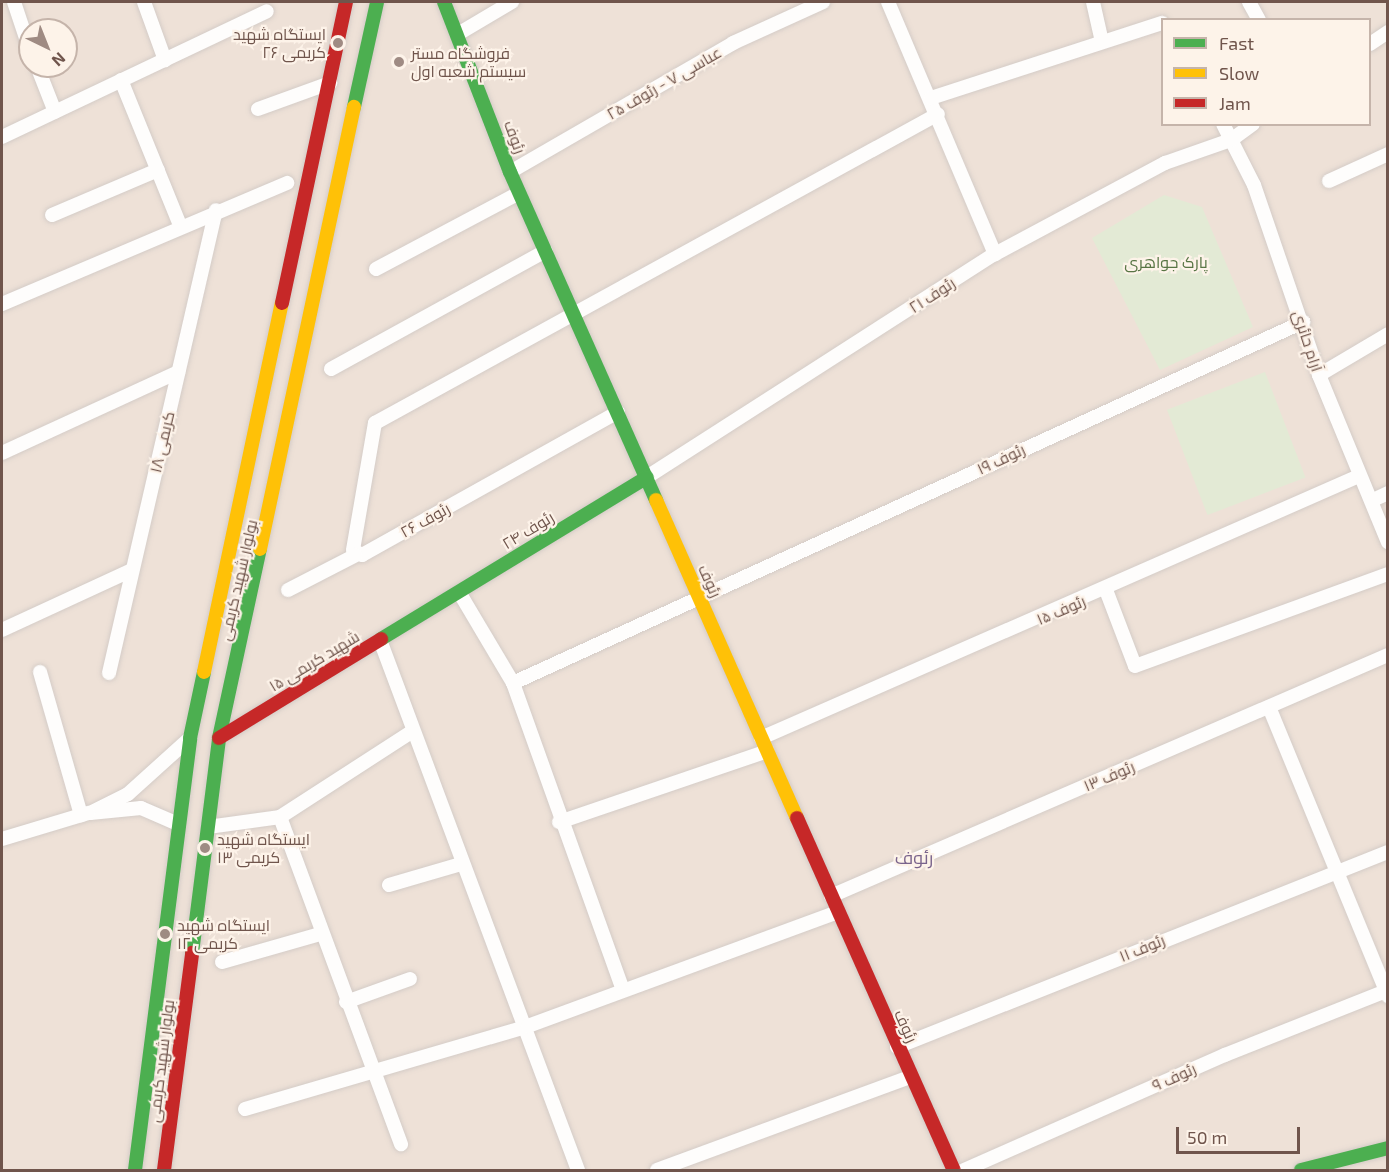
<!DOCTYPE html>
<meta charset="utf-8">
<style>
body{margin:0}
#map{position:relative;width:1389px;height:1172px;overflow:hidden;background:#f5efe9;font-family:"Exo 2",Cairo,sans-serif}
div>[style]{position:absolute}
.residential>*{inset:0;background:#eee1d7}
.green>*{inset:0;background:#e3ead5;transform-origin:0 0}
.roads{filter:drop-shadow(0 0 2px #d4ccc7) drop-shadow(0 0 2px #d4ccc7)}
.street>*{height:14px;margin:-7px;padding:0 7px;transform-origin:7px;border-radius:7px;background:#fefdfc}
.fast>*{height:14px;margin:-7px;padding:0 7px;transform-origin:7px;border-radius:7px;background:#4caf50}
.slow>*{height:14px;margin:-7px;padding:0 7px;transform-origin:7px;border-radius:7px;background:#ffc107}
.jam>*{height:14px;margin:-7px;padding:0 7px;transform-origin:7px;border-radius:7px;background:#c62828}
.dots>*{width:16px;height:16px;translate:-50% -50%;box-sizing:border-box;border:3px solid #fdf3e9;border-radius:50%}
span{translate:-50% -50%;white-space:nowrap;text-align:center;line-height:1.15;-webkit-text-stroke:4.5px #fdf3e9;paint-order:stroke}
.poi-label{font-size:16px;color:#70554c}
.right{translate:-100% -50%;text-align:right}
.left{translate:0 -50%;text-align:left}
.street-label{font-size:16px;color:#70554c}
.park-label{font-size:16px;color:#587544}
.neighbourhood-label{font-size:18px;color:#7a648c}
.frame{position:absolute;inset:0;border:3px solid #70554c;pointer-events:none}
.legend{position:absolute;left:1161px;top:18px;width:210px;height:108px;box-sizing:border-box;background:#fdf3e9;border:2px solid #c5b4aa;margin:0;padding:8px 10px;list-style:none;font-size:18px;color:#70554c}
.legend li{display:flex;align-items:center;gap:12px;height:30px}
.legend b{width:30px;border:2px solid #c5b4aa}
.north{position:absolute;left:18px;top:18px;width:60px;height:60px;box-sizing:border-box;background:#fdf3e9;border:2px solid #c5b4aa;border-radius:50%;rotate:137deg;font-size:16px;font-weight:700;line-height:24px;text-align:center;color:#70554c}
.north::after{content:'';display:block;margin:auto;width:21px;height:27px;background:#9f8b83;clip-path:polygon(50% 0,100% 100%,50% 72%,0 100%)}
.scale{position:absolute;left:1176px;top:1127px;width:124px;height:27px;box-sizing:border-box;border:3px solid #70554c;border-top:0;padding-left:8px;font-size:18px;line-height:21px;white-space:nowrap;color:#70554c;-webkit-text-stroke:4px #fdf3e9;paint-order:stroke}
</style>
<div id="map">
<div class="residential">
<div style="clip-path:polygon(evenodd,2px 2px,1387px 2px,1387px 1170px,2px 1170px,2px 2px,1162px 20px,1370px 20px,1370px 124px,1162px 124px,1162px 20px,2px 2px,30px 30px,66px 30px,66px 66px,30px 66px,30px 30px)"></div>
</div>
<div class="green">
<div style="clip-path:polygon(1164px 195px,1202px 207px,1253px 327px,1160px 370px,1092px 238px)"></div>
<div style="left:1265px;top:372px;width:113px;height:105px;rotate:69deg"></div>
</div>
<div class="roads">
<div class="street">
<div style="left:14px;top:2px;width:51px;rotate:71.6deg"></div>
<div style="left:144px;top:2px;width:62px;rotate:70.1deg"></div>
<div style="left:888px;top:2px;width:274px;rotate:67deg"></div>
<div style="left:1093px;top:2px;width:41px;rotate:77.3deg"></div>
<div style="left:1249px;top:2px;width:21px;rotate:61deg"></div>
<div style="left:458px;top:34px;width:63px;rotate:-30.7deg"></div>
<div style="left:1370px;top:44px;width:22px;rotate:-34deg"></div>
<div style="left:37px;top:66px;width:49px;rotate:68.6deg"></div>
<div style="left:121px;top:80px;width:157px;rotate:67.9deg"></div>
<div style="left:931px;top:98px;width:243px;rotate:-18deg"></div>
<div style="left:258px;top:109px;width:77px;rotate:-19.9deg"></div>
<div style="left:1223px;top:124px;width:68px;rotate:63.1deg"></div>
<div style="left:1254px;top:185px;width:201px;rotate:71.1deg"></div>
<div style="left:1319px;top:375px;width:181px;rotate:67.6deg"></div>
<div style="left:2px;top:137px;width:293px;rotate:-25.4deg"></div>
<div style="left:510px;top:172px;width:258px;rotate:-30deg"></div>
<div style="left:733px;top:43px;width:99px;rotate:-24.5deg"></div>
<div style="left:1329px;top:181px;width:65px;rotate:-24.6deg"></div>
<div style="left:52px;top:215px;width:115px;rotate:-23deg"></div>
<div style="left:376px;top:269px;width:162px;rotate:-28deg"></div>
<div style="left:2px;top:304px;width:310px;rotate:-23deg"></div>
<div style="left:331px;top:369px;width:245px;rotate:-28.8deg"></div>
<div style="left:1319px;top:375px;width:80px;rotate:-30.7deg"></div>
<div style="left:618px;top:412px;width:293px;rotate:150.8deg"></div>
<div style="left:362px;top:555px;width:10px;rotate:-151deg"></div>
<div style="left:353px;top:550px;width:129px;rotate:-80.2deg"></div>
<div style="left:375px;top:423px;width:642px;rotate:-28.76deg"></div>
<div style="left:2px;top:453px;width:194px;rotate:-24.7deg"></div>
<div style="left:647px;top:477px;width:413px;rotate:-32.7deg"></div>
<div style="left:995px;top:254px;width:193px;rotate:-28.2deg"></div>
<div style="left:1165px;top:163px;width:70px;rotate:-19.2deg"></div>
<div style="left:1231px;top:140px;width:27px;rotate:-36deg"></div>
<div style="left:1373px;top:500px;width:17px;rotate:-25deg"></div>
<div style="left:288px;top:590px;width:76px;rotate:-27.2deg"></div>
<div style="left:1106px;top:590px;width:81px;rotate:69.1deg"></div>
<div style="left:1135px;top:666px;width:269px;rotate:-20deg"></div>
<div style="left:459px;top:592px;width:106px;rotate:59.3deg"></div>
<div style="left:513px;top:683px;width:326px;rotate:70.3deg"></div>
<div style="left:2px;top:630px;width:143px;rotate:-24.8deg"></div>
<div style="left:380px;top:640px;width:566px;rotate:69.52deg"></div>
<div style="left:40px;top:672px;width:149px;rotate:74deg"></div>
<div style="left:109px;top:673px;width:475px;rotate:-77deg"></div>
<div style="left:513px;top:683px;width:869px;rotate:-24.56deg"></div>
<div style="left:1269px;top:707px;width:313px;rotate:67.6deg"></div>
<div style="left:761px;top:738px;width:653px;rotate:-23.66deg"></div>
<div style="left:280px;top:817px;width:349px;rotate:69.7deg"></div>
<div style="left:559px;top:822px;width:220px;rotate:-18.8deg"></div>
<div style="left:178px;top:824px;width:40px;rotate:-156.6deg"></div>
<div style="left:141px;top:808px;width:51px;rotate:174.4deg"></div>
<div style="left:90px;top:813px;width:42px;rotate:-26.6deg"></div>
<div style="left:128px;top:794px;width:84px;rotate:-42.1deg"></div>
<div style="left:208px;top:827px;width:73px;rotate:-7.9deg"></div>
<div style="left:280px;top:817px;width:158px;rotate:-32.9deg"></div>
<div style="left:2px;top:839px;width:90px;rotate:-16.8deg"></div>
<div style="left:389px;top:885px;width:75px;rotate:-16.3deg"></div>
<div style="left:831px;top:896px;width:607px;rotate:-23.4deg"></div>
<div style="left:222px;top:962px;width:102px;rotate:-15.9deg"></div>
<div style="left:346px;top:1002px;width:68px;rotate:-19.8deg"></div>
<div style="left:897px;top:1047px;width:528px;rotate:-21.66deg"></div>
<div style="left:245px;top:1109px;width:295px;rotate:-16.3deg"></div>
<div style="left:528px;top:1026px;width:330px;rotate:-20.2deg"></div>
<div style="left:657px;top:1170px;width:270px;rotate:-20.2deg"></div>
<div style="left:964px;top:1170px;width:285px;rotate:-23.8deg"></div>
<div style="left:1225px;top:1055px;width:175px;rotate:-21.7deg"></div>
</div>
<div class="fast">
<div style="left:444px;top:2px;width:182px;rotate:68.8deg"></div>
<div style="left:510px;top:172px;width:359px;rotate:66deg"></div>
<div style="left:354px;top:107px;width:107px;rotate:-77.6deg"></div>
<div style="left:381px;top:639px;width:311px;rotate:-31.3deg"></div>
<div style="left:192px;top:953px;width:217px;rotate:-82.8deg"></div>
<div style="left:219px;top:738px;width:193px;rotate:-77.8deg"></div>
<div style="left:135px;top:1170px;width:435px;rotate:-82.7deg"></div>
<div style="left:190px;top:738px;width:67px;rotate:-78deg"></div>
<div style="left:1301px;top:1170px;width:90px;rotate:-14.2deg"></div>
</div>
<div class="slow">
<div style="left:656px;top:500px;width:348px;rotate:66.1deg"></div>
<div style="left:260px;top:549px;width:452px;rotate:-78deg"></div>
<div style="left:204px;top:672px;width:377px;rotate:-78.1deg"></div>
</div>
<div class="jam">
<div style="left:282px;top:303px;width:308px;rotate:-78deg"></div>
<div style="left:219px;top:738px;width:190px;rotate:-31.4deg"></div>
<div style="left:797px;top:818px;width:385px;rotate:66deg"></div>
<div style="left:164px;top:1170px;width:219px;rotate:-82.6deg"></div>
</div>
</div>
<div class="dots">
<div style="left:338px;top:43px;background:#9f8b83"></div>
<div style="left:399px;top:62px;background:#9f8b83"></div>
<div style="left:205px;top:848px;background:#9f8b83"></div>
<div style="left:165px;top:934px;background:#9f8b83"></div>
</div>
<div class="poi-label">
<span class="right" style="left:326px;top:43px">ایستگاه شهید<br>کریمی ۲۶</span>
<span class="left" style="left:411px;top:62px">فروشگاه مستر<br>سیستم شعبه اول</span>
<span class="left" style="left:217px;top:848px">ایستگاه شهید<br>کریمی ۱۳</span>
<span class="left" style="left:177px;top:934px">ایستگاه شهید<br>کریمی ۱۲</span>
</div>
<div class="street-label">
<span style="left:664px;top:83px;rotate:-30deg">عباسی ۷ - رئوف ۲۵</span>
<span style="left:515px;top:137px;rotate:70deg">رئوف</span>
<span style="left:932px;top:295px;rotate:-33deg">رئوف ۲۱</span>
<span style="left:1308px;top:341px;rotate:72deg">آرام حائری</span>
<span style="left:162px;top:442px;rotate:-77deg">کریمی ۱۸</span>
<span style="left:1001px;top:459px;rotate:-25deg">رئوف ۱۹</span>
<span style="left:425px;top:520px;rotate:-29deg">رئوف ۲۶</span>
<span style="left:528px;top:530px;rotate:-31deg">رئوف ۲۴</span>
<span style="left:238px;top:580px;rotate:-77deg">بولوار شهید کریمی</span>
<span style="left:710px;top:581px;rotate:66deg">رئوف</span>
<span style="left:1061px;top:610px;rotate:-23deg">رئوف ۱۵</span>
<span style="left:314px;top:661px;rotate:-31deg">شهید کریمی ۱۵</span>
<span style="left:1109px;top:776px;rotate:-23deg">رئوف ۱۳</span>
<span style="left:1142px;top:948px;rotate:-22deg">رئوف ۱۱</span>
<span style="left:906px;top:1026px;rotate:66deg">رئوف</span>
<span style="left:161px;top:1061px;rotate:-83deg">بولوار شهید کریمی</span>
<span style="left:1174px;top:1077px;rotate:-24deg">رئوف ۹</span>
</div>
<div class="park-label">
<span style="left:1166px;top:262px">پارک جواهری</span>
</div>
<div class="neighbourhood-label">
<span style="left:914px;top:857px">رئوف</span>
</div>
<div class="frame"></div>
<ul class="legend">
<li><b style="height:8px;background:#4caf50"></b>Fast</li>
<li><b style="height:8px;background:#ffc107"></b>Slow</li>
<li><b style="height:8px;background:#c62828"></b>Jam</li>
</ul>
<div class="north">N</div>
<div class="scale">50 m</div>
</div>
